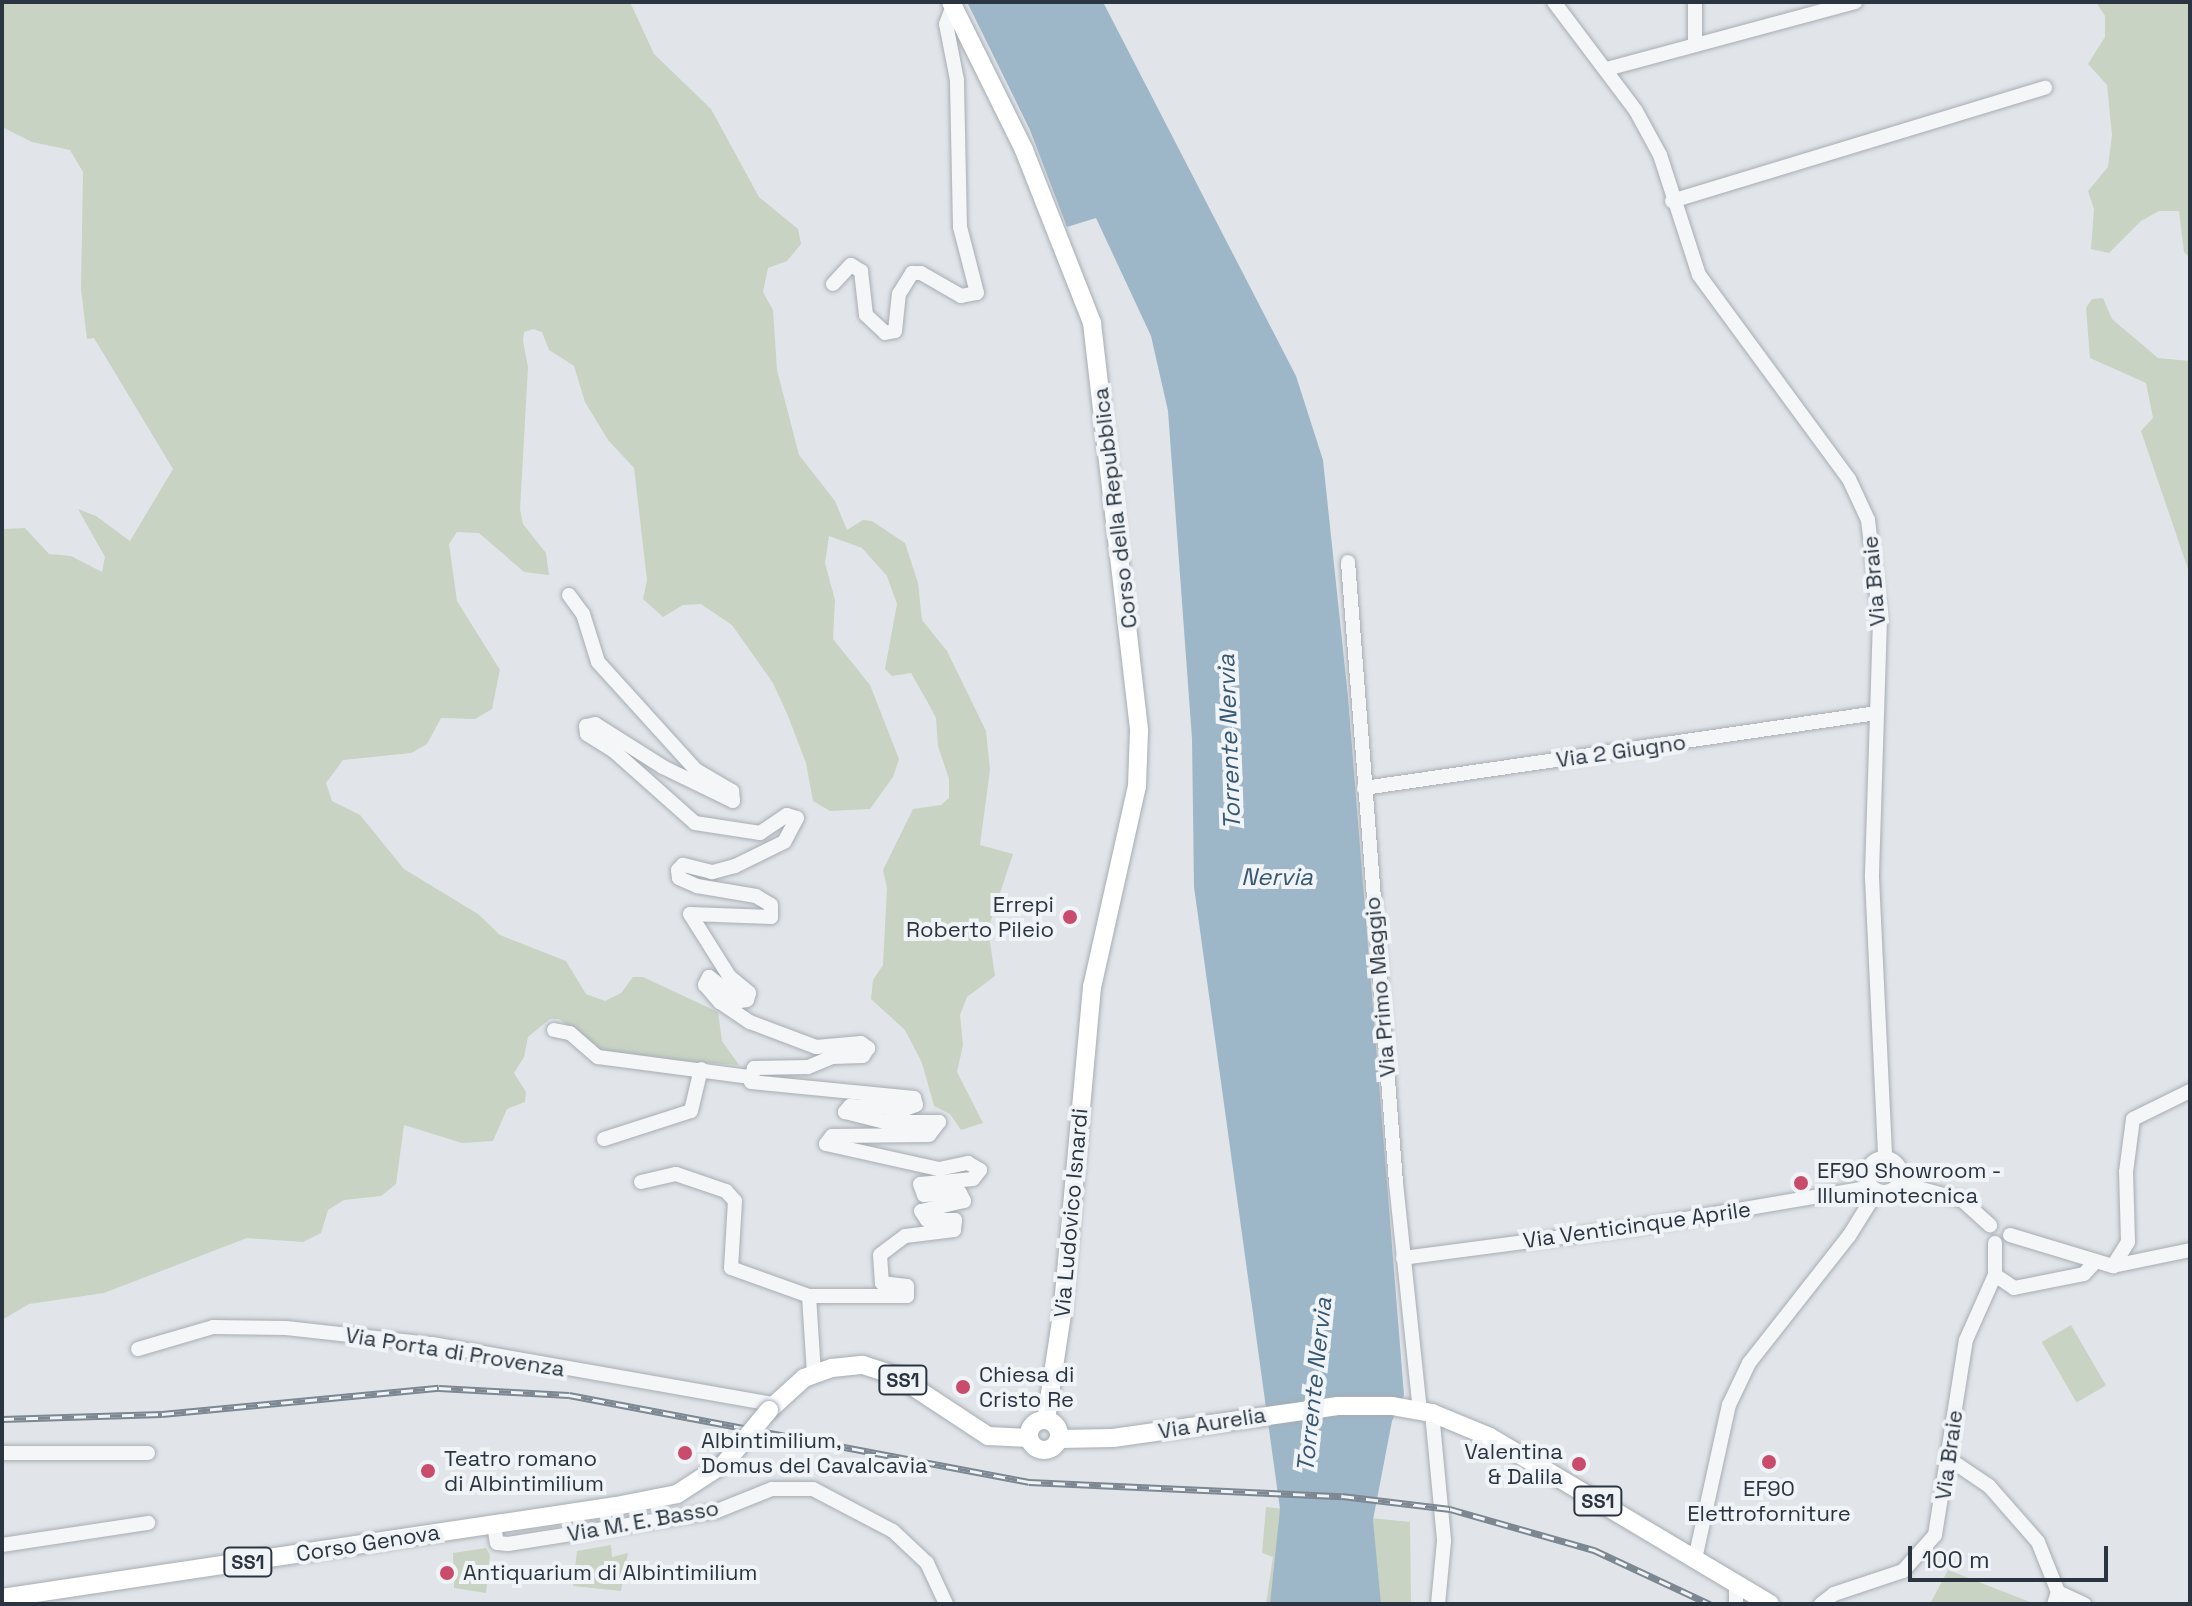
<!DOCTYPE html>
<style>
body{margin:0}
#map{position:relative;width:2192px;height:1606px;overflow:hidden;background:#e1e5e9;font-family:"Space Grotesk",sans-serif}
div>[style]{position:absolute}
.green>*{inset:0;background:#c9d3c3;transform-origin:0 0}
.water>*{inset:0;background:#9eb7c8}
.roads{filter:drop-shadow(0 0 2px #a6adb3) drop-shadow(0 0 2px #a6adb3)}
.minor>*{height:14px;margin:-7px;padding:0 7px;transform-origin:7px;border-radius:7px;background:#f4f6f8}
.minor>.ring{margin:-7px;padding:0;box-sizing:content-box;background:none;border:14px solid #f4f6f8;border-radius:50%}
.major>*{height:18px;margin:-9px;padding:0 9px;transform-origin:9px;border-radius:9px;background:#fff}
.major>.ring{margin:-9px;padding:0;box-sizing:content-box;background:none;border:18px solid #fff;border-radius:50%}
.rail>*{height:7px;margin-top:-3.5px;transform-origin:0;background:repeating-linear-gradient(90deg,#f1f4f7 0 12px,#7c8792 0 24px);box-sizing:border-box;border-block:2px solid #7c8792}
.bridges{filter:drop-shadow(0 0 2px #a1abb5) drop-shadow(0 0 2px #a1abb5)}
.major-bridge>*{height:18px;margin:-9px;padding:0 9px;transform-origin:9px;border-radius:9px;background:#fff}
.dots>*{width:22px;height:22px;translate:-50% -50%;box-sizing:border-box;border:4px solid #f1f4f7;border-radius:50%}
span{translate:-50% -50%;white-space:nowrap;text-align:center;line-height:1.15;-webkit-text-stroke:8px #f1f4f7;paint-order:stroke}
.shield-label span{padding:2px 6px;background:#f1f4f7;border:2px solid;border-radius:6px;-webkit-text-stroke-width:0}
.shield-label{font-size:20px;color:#2a3541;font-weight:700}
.street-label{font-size:22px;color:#2a3541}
.poi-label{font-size:22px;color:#2a3541}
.right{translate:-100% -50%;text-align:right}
.left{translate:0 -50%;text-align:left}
.water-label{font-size:24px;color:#365873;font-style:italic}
.frame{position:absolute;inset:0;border:4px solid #2a3541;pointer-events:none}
.scale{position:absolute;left:1908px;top:1546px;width:200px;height:36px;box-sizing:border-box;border:4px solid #2a3541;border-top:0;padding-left:10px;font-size:24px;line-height:28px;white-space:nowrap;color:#2a3541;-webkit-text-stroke:6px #f1f4f7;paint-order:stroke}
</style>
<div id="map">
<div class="green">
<div style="clip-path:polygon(2px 2px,630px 2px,654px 54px,711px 109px,759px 197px,798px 229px,801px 244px,787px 261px,768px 268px,763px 292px,773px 310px,777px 370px,799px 455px,835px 501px,847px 530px,863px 520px,872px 521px,905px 543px,918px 583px,922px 620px,947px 651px,986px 731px,990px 770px,980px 845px,1013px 854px,988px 929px,995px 976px,967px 997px,960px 1015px,963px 1045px,957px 1072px,983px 1123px,961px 1130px,950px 1114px,934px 1106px,922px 1063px,905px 1030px,871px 999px,873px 980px,883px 965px,887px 888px,883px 870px,913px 809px,941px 805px,949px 798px,949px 779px,938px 746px,936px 718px,927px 701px,911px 673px,892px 676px,885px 669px,897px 604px,887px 576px,862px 548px,829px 536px,825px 563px,835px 600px,833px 639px,870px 685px,899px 759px,893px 777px,870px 809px,830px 811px,813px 801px,806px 763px,788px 716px,773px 683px,732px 625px,701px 604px,683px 605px,663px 617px,643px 599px,647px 580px,634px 468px,608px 440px,585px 402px,574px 366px,549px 350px,542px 332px,533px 329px,524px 332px,523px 341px,528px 367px,520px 510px,523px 524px,546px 553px,549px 575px,524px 572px,479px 533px,457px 532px,449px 544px,457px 601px,500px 670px,492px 709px,475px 719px,441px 718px,427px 744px,411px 753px,343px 760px,326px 783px,332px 801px,360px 815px,404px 869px,478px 914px,500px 935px,566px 961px,586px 994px,605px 1001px,621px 993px,633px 977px,643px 977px,718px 1012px,722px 1041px,739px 1065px,608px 1056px,559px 1019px,550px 1019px,528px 1037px,524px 1057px,514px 1073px,526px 1092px,525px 1102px,507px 1109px,493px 1141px,462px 1143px,404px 1125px,396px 1184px,381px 1196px,344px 1200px,328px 1210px,321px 1233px,303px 1242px,247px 1238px,104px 1293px,29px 1304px,2px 1320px,2px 529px,25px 528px,49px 554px,71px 556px,102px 572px,105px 557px,78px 509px,96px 516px,130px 541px,173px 469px,94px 338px,87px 339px,81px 289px,83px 172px,70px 150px,32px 142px,2px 127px)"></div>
<div style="clip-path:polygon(2096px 2px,2190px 2px,2190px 258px,2184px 252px,2179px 211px,2159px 211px,2141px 221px,2109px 253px,2091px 249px,2094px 209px,2088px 191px,2108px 167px,2112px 135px,2107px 85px,2088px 64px,2105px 37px,2105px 16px)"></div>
<div style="clip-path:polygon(2103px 298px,2112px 319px,2158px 358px,2190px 361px,2190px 575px,2141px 431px,2153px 418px,2146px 383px,2090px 358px,2086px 308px,2092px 299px)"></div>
<div style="left:2071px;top:1325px;width:70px;height:34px;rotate:60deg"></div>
<div style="clip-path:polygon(1266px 1507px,1410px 1522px,1411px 1604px,1266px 1604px,1273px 1557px,1262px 1553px)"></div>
<div style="clip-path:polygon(611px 1545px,612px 1557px,628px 1553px,621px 1591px,573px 1586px,577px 1551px)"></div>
<div style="clip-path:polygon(486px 1548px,490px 1555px,486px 1593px,454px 1588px,453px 1553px)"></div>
<div style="clip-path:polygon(1948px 1570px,2035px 1604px,1930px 1604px)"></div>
</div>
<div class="water">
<div style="clip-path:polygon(967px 2px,1103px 2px,1296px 376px,1323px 460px,1348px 697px,1404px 1395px,1392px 1421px,1373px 1520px,1381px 1604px,1270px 1604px,1280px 1509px,1194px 887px,1192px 739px,1168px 411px,1151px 336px,1096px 218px,1067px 227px,1030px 130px)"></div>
</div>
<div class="roads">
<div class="minor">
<div style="left:1554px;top:2px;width:136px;rotate:53deg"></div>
<div style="left:1636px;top:111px;width:50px;rotate:61.4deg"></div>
<div style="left:1660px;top:155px;width:126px;rotate:72deg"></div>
<div style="left:1699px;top:275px;width:253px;rotate:53.7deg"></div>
<div style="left:1849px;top:479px;width:45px;rotate:65.1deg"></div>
<div style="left:1868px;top:520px;width:100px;rotate:83.1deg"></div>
<div style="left:1880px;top:619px;width:259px;rotate:91.8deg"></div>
<div style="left:1872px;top:878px;width:280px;rotate:87.3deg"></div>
<div style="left:1695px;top:2px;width:43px;rotate:90deg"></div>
<div style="left:1607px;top:69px;width:257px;rotate:-15.1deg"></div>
<div style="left:1672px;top:201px;width:390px;rotate:-16.9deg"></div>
<div style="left:833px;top:284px;width:26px;rotate:-47deg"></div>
<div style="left:851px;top:265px;width:12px;rotate:31deg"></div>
<div style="left:861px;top:271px;width:44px;rotate:83.5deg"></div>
<div style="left:866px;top:315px;width:26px;rotate:43deg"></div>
<div style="left:885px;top:333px;width:10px;rotate:-11deg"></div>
<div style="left:895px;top:331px;width:37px;rotate:-84deg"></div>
<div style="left:899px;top:294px;width:25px;rotate:-58deg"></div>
<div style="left:912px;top:273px;width:9px"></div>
<div style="left:921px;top:273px;width:46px;rotate:29.9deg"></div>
<div style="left:961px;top:296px;width:16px;rotate:-11deg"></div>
<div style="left:977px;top:293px;width:68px;rotate:-104.4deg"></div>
<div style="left:960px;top:227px;width:147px;rotate:-91.2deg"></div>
<div style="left:957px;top:80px;width:57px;rotate:-101.1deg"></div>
<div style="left:946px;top:24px;width:19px;rotate:-69deg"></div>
<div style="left:1348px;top:562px;width:623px;rotate:85.58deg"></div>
<div style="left:1396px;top:1183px;width:228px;rotate:84deg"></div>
<div style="left:569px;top:595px;width:24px;rotate:54deg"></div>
<div style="left:583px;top:614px;width:50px;rotate:72.6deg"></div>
<div style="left:598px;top:662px;width:146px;rotate:47.8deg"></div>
<div style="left:696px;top:770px;width:42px;rotate:30.3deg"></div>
<div style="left:732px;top:791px;width:10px;rotate:84deg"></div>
<div style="left:733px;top:801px;width:78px;rotate:-154.1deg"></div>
<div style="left:663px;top:767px;width:80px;rotate:-147.7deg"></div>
<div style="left:595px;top:724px;width:9px;rotate:167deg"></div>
<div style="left:586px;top:726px;width:8px;rotate:83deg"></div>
<div style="left:587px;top:734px;width:32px;rotate:32deg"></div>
<div style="left:614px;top:751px;width:108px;rotate:41.6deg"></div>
<div style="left:695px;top:823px;width:66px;rotate:8.7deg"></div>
<div style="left:760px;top:833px;width:32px;rotate:-34deg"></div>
<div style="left:787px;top:815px;width:10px;rotate:17deg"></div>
<div style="left:797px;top:818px;width:27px;rotate:118deg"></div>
<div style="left:784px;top:842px;width:55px;rotate:153.9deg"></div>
<div style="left:735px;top:866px;width:24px;rotate:165deg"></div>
<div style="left:712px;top:872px;width:30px;rotate:-166deg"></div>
<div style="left:683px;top:865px;width:7px;rotate:135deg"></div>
<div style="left:678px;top:870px;width:8px;rotate:83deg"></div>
<div style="left:679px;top:878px;width:20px;rotate:24deg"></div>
<div style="left:697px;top:886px;width:60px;rotate:9.6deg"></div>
<div style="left:756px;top:896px;width:17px;rotate:31deg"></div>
<div style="left:771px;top:905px;width:12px;rotate:90deg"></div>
<div style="left:771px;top:917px;width:81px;rotate:-177.9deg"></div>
<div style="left:1364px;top:788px;width:518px;rotate:-8.32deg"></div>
<div style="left:690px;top:914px;width:73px;rotate:57.8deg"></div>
<div style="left:729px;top:976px;width:26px;rotate:40deg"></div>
<div style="left:749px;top:993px;width:7px;rotate:106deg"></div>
<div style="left:747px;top:1000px;width:7px;rotate:172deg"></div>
<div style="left:740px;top:1001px;width:39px;rotate:-142deg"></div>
<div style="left:709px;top:977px;width:9px;rotate:117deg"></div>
<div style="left:705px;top:985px;width:23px;rotate:49deg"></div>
<div style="left:720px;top:1002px;width:36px;rotate:34deg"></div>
<div style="left:750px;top:1022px;width:71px;rotate:20.7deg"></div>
<div style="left:816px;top:1047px;width:45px;rotate:-5.1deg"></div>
<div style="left:861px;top:1043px;width:9px;rotate:36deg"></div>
<div style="left:868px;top:1048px;width:9px;rotate:122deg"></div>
<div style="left:863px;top:1056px;width:31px;rotate:178deg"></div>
<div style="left:832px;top:1057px;width:26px;rotate:157deg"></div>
<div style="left:808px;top:1067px;width:54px;rotate:178.9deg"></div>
<div style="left:754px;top:1068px;width:14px;rotate:102deg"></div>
<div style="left:751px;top:1082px;width:164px;rotate:5.6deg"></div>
<div style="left:914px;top:1098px;width:7px;rotate:74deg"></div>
<div style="left:916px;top:1105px;width:12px;rotate:160deg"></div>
<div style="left:905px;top:1109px;width:55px;rotate:-176.9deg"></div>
<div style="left:850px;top:1106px;width:8px;rotate:130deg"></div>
<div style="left:845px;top:1112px;width:41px;rotate:14deg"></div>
<div style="left:885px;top:1122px;width:54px"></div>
<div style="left:939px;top:1122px;width:16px;rotate:128deg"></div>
<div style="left:929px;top:1135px;width:97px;rotate:179.4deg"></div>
<div style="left:832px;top:1136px;width:10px;rotate:127deg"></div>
<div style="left:826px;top:1144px;width:116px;rotate:12.5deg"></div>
<div style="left:939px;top:1169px;width:30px;rotate:-12deg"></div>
<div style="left:968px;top:1163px;width:14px;rotate:30deg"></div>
<div style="left:980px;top:1170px;width:11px;rotate:128deg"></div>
<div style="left:973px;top:1179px;width:53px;rotate:174.6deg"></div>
<div style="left:920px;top:1184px;width:12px;rotate:70deg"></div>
<div style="left:924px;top:1195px;width:36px;rotate:-3deg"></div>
<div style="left:960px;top:1193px;width:9px;rotate:63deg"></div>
<div style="left:964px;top:1201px;width:44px;rotate:166.9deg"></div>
<div style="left:921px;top:1211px;width:11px;rotate:56deg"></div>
<div style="left:927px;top:1220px;width:28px"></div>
<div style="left:955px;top:1220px;width:10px;rotate:96deg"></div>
<div style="left:954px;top:1230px;width:49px;rotate:173deg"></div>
<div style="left:905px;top:1236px;width:31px;rotate:143deg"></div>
<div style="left:880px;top:1255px;width:28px;rotate:86deg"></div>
<div style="left:882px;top:1283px;width:25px;rotate:7deg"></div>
<div style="left:907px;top:1286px;width:10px;rotate:90deg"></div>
<div style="left:907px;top:1296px;width:98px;rotate:180deg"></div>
<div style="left:809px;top:1296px;width:77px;rotate:86.3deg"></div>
<div style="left:554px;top:1030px;width:16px;rotate:11deg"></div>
<div style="left:570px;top:1033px;width:37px;rotate:41deg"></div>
<div style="left:598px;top:1057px;width:152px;rotate:7.5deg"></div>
<div style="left:604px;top:1139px;width:91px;rotate:-17.8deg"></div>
<div style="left:691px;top:1111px;width:43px;rotate:-76.6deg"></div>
<div class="ring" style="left:1867px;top:1158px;width:20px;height:20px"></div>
<div style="left:641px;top:1182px;width:36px;rotate:-13deg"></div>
<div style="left:676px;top:1174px;width:53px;rotate:18.8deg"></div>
<div style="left:726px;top:1191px;width:13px;rotate:48deg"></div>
<div style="left:735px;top:1201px;width:67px;rotate:93.4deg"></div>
<div style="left:731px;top:1268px;width:83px;rotate:19.7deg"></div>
<div style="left:1900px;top:1183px;width:64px;rotate:15.3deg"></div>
<div style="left:1962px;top:1200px;width:38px;rotate:42deg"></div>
<div style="left:2010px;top:1235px;width:108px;rotate:16.8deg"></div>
<div style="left:2113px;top:1266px;width:79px;rotate:-11.7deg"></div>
<div style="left:1403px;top:1258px;width:237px;rotate:-7.5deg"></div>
<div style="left:1638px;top:1227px;width:236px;rotate:-9.7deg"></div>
<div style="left:2113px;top:1266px;width:28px;rotate:-58deg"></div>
<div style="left:2128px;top:1242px;width:70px;rotate:-91.6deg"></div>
<div style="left:2126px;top:1172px;width:53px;rotate:-82.5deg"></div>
<div style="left:2133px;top:1119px;width:64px;rotate:-26.2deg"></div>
<div style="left:1995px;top:1275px;width:23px;rotate:34deg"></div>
<div style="left:2014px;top:1288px;width:71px;rotate:-11.3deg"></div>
<div style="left:2084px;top:1274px;width:16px;rotate:-47deg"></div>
<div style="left:138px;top:1349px;width:78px;rotate:-16.3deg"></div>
<div style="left:213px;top:1327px;width:73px;rotate:0.8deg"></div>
<div style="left:286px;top:1328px;width:147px;rotate:6.3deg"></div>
<div style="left:432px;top:1344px;width:347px;rotate:10deg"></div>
<div style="left:1432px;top:1413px;width:129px;rotate:84.6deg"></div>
<div style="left:1444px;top:1541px;width:63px;rotate:95.4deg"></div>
<div style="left:2px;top:1453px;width:146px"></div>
<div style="left:1949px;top:1459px;width:48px;rotate:34deg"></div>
<div style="left:1989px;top:1486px;width:74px;rotate:48.8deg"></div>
<div style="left:2038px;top:1542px;width:54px;rotate:68.2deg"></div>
<div style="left:2058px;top:1592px;width:13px;rotate:108deg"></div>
<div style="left:494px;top:1525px;width:18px;rotate:81deg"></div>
<div style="left:497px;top:1543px;width:11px;rotate:5deg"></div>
<div style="left:508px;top:1544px;width:212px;rotate:-9deg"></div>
<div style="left:717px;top:1511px;width:59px;rotate:-21.8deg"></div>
<div style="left:772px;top:1489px;width:41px"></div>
<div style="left:813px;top:1489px;width:90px;rotate:27.7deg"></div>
<div style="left:893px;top:1531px;width:47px;rotate:43.3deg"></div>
<div style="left:927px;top:1563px;width:45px;rotate:65.1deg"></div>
<div style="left:2px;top:1545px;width:148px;rotate:-8.6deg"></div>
<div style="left:1695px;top:1559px;width:158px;rotate:-77.6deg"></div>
<div style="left:1729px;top:1405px;width:47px;rotate:-64.5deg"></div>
<div style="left:1749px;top:1363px;width:162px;rotate:-51.8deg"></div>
<div style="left:1849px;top:1236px;width:53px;rotate:-58.1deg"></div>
<div style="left:1736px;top:1583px;width:21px;rotate:90deg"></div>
<div style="left:2058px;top:1592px;width:29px;rotate:25deg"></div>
<div style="left:1821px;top:1604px;width:16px;rotate:-38deg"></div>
<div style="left:1834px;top:1594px;width:73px;rotate:-18.4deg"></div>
<div style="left:1903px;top:1571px;width:48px;rotate:-48.4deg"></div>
<div style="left:1935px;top:1535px;width:197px;rotate:-81deg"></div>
<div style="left:1966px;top:1340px;width:71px;rotate:-66deg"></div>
<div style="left:1995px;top:1275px;width:32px;rotate:-90deg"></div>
</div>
<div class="major">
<div style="left:951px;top:2px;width:165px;rotate:63.7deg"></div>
<div style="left:1024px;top:150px;width:186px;rotate:68.5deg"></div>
<div style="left:1092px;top:323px;width:411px;rotate:83.4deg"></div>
<div style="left:1139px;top:731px;width:55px;rotate:92.1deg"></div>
<div style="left:1137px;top:786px;width:206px;rotate:102.6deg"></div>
<div style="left:1092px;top:987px;width:328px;rotate:95.2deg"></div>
<div style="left:1062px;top:1314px;width:107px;rotate:98.6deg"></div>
<div style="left:769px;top:1410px;width:47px;rotate:-42.4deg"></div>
<div style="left:804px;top:1378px;width:30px;rotate:-20deg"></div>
<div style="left:832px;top:1368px;width:31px;rotate:-6deg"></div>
<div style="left:863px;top:1365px;width:36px;rotate:18deg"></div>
<div style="left:897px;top:1376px;width:109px;rotate:33.4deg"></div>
<div style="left:988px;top:1436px;width:41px;rotate:2.8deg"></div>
<div class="ring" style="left:1029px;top:1420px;width:12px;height:12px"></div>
<div style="left:1059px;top:1439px;width:54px;rotate:-1.1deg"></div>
<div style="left:1113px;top:1438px;width:227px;rotate:-8.1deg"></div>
<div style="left:1338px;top:1406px;width:54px"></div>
<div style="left:1392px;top:1406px;width:41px;rotate:9.9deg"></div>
<div style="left:1432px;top:1413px;width:63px;rotate:22.5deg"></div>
<div style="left:1490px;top:1437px;width:326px;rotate:30.8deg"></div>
<div style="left:2px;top:1598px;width:621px;rotate:-8.52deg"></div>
<div style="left:616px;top:1506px;width:62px;rotate:-11.1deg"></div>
<div style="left:677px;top:1494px;width:57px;rotate:-32.9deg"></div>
</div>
</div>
<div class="rail">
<div style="left:2px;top:1419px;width:160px;rotate:-1.8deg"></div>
<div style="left:162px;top:1414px;width:278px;rotate:-5.4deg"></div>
<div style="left:439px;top:1388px;width:130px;rotate:3.1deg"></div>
<div style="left:569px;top:1395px;width:468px;rotate:10.7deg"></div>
<div style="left:1029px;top:1482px;width:313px;rotate:2.6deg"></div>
<div style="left:1342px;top:1496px;width:109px;rotate:6.9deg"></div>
<div style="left:1450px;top:1509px;width:150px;rotate:15.9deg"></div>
<div style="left:1594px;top:1550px;width:128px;rotate:25deg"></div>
</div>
<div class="bridges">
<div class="major-bridge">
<div style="left:725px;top:1463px;width:69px;rotate:-50.3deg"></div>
</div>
</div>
<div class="dots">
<div style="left:1070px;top:917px;background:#c94c6c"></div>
<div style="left:1801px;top:1183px;background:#c94c6c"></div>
<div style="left:963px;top:1387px;background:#c94c6c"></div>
<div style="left:685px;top:1453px;background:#c94c6c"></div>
<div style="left:1769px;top:1462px;background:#c94c6c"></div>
<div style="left:1579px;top:1464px;background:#c94c6c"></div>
<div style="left:428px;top:1471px;background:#c94c6c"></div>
<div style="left:447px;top:1573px;background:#c94c6c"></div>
</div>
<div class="shield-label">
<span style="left:903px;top:1380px">SS1</span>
<span style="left:1598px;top:1501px">SS1</span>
<span style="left:248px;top:1562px">SS1</span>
</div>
<div class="street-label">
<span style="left:1115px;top:508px;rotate:-97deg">Corso della Repubblica</span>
<span style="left:1874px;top:581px;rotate:-95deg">Via Braie</span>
<span style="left:1621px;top:751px;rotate:-8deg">Via 2 Giugno</span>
<span style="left:1380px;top:987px;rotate:-95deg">Via Primo Maggio</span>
<span style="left:1071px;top:1213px;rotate:-85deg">Via Ludovico Isnardi</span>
<span style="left:1637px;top:1225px;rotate:-8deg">Via Venticinque Aprile</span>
<span style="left:455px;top:1352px;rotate:9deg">Via Porta di Provenza</span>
<span style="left:1212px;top:1423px;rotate:-9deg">Via Aurelia</span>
<span style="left:1949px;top:1455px;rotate:-82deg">Via Braie</span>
<span style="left:643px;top:1521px;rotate:-10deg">Via M. E. Basso</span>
<span style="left:368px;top:1543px;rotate:-9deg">Corso Genova</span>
</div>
<div class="poi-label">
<span class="right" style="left:1054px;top:917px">Errepi<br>Roberto Pileio</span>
<span class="left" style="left:1817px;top:1183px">EF90 Showroom -<br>Illuminotecnica</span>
<span class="left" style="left:979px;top:1387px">Chiesa di<br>Cristo Re</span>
<span class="left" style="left:701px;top:1453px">Albintimilium,<br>Domus del Cavalcavia</span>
<span class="right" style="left:1563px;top:1464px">Valentina<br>&amp; Dalila</span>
<span class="left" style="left:444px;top:1471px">Teatro romano<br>di Albintimilium</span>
<span style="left:1769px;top:1501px">EF90<br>Elettroforniture</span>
<span class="left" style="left:463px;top:1573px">Antiquarium di Albintimilium</span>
</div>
<div class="water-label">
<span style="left:1229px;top:742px;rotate:-92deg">Torrente Nervia</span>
<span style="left:1277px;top:877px">Nervia</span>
<span style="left:1314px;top:1385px;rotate:-84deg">Torrente Nervia</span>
</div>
<div class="frame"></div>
<div class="scale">100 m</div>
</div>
